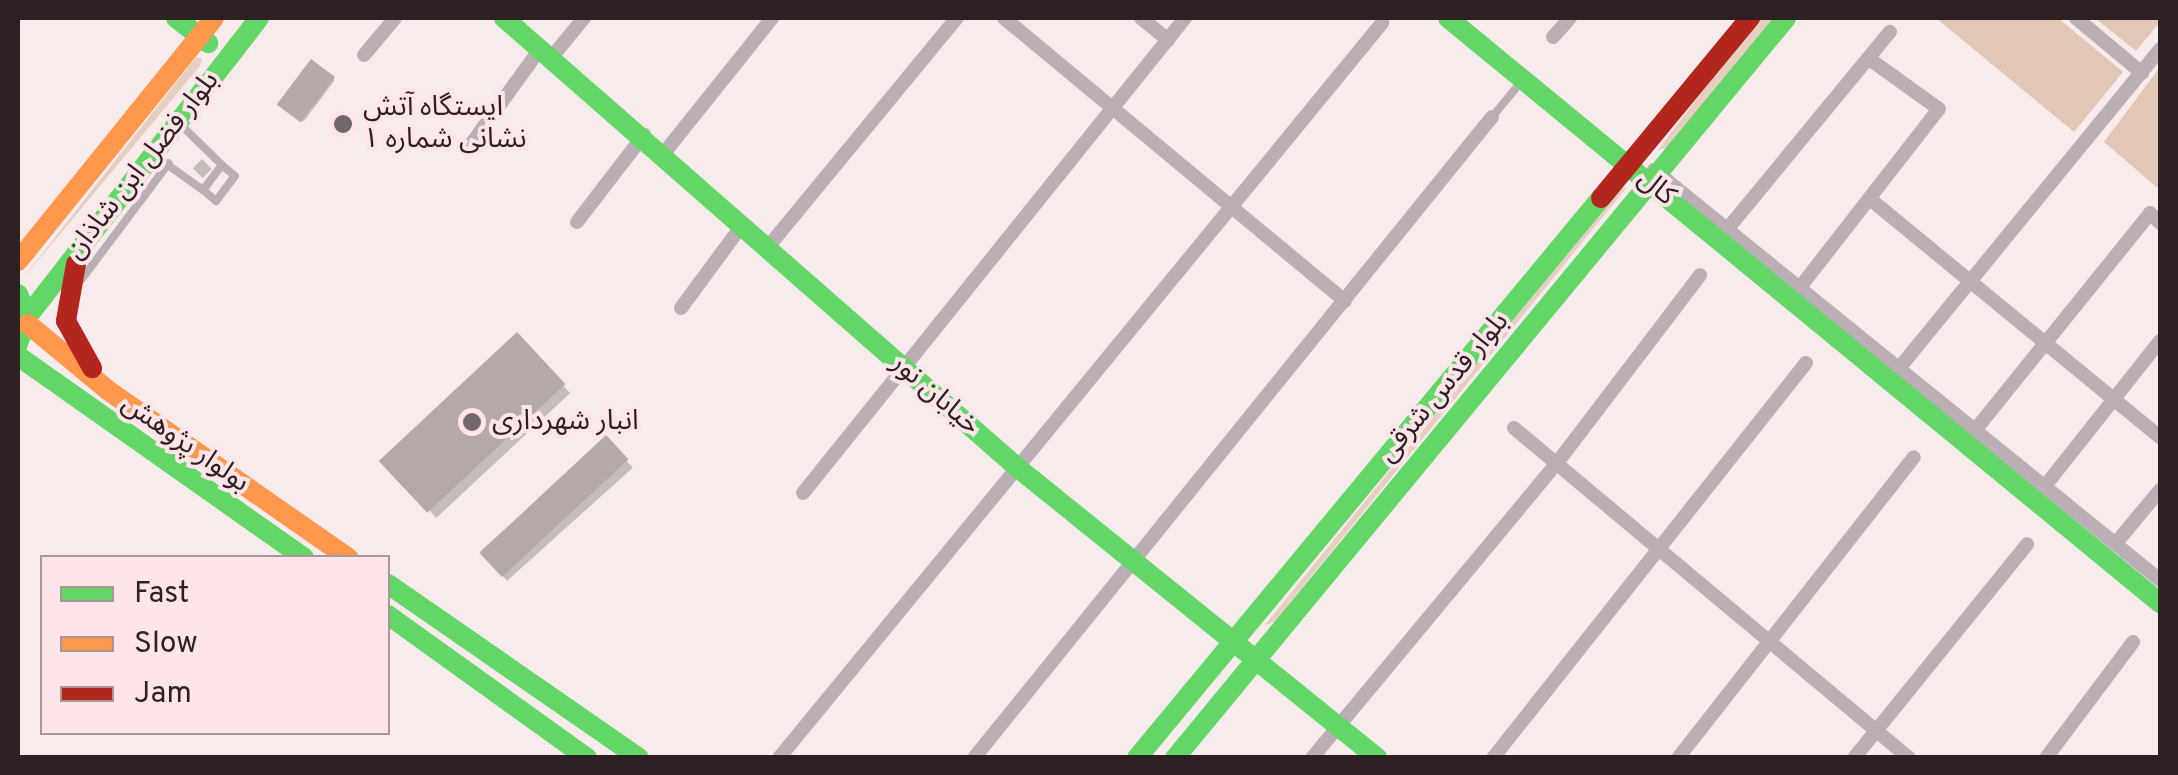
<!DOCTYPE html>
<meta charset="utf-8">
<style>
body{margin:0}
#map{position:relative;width:2178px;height:775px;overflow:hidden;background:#f7ebec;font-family:Overpass,"Noto Sans Arabic",sans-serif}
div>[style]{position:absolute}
.green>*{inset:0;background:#e6cec0}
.forest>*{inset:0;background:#e2c7b7}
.shadow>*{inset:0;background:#0003;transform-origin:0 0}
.building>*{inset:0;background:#b5a9a8;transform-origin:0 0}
.lane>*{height:8px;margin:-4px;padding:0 4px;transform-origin:4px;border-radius:4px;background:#bbaeb5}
.street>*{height:14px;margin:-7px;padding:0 7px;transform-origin:7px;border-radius:7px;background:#bbaeb5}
.fast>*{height:20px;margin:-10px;padding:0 10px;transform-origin:10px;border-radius:10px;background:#63d668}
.slow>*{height:20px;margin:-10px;padding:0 10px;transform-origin:10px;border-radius:10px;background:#ff974d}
.jam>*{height:20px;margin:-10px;padding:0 10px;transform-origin:10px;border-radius:10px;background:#b3261e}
.dots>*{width:28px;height:28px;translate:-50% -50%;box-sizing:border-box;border:5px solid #fde5e9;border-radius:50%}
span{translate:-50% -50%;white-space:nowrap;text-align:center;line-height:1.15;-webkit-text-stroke:8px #fde5e9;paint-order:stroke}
.poi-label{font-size:28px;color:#2d1f22}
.left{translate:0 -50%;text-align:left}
.street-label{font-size:28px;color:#2d1f22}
.frame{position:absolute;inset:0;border:20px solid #2d1f22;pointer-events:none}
.legend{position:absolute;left:40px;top:555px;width:350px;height:180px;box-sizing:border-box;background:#fde5e9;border:2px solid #aa9699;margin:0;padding:12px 18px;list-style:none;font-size:30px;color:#2d1f22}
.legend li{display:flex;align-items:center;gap:20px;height:50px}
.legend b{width:50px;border:2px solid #aa9699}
</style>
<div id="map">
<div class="green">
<div style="clip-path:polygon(1758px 18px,1774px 18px,1667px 148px,1658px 150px)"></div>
<div style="clip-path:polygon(196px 57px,202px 59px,199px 67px,21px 281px)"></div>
<div style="clip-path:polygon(1627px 187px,1274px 622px,1265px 625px,1617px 190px)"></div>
</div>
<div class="forest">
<div style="clip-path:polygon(1936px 18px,2058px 18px,2123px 72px,2074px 132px)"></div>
<div style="clip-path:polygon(2095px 18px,2160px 18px,2160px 22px,2136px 51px)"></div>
<div style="clip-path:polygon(2160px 67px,2160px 190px,2104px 142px)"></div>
</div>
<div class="shadow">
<div style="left:311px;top:62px;width:30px;height:52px;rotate:37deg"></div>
<div style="left:202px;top:159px;width:14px;height:13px;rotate:45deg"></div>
<div style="left:517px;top:336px;width:78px;height:183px;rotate:47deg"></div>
<div style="left:606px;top:438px;width:40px;height:169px;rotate:48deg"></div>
</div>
<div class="building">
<div style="left:311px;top:59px;width:30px;height:57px;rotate:37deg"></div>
<div style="left:517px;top:332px;width:71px;height:189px;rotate:47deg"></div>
<div style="left:606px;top:435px;width:33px;height:173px;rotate:47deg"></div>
</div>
<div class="lane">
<div style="left:1492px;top:117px;width:45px;rotate:-50.4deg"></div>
<div style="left:165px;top:163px;width:47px;rotate:35.4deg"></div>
<div style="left:203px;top:190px;width:31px;rotate:-53deg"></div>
<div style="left:222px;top:165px;width:56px;rotate:-135.7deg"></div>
<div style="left:203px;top:190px;width:17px;rotate:40deg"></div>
<div style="left:216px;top:201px;width:31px;rotate:-53deg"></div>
<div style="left:235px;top:176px;width:17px;rotate:-140deg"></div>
<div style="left:81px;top:280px;width:146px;rotate:-53.1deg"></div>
</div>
<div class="street">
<div style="left:1004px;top:18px;width:443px;rotate:39.7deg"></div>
<div style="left:1141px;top:18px;width:35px;rotate:39deg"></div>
<div style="left:2076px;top:18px;width:86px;rotate:39.8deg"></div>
<div style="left:1553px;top:37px;width:25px;rotate:-48deg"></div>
<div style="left:364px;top:55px;width:48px;rotate:-50deg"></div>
<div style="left:551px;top:58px;width:52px;rotate:-50.5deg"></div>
<div style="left:472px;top:143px;width:116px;rotate:-54.1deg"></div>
<div style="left:664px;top:153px;width:173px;rotate:-51.3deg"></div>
<div style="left:1654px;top:170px;width:651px;rotate:39.02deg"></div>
<div style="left:1870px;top:199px;width:375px;rotate:39.4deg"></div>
<div style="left:577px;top:222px;width:110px;rotate:-52.4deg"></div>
<div style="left:1729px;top:227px;width:253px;rotate:-50.5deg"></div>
<div style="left:768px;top:247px;width:297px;rotate:-50.5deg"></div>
<div style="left:1801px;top:286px;width:224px;rotate:-52.1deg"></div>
<div style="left:1939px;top:109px;width:87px;rotate:-144.3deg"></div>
<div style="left:681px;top:308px;width:104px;rotate:-53.6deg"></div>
<div style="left:1900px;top:367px;width:411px;rotate:-50.7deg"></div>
<div style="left:1514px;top:428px;width:515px;rotate:39.88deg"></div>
<div style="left:1976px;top:429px;width:277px;rotate:-51.1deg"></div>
<div style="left:2150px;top:213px;width:14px;rotate:45deg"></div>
<div style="left:2045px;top:486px;width:185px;rotate:-51.6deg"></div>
<div style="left:803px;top:493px;width:610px;rotate:-51.19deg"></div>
<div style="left:2116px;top:543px;width:69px;rotate:-50.3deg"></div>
<div style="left:779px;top:758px;width:951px;rotate:-50.63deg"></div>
<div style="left:974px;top:758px;width:824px;rotate:-51.06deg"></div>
<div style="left:1312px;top:758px;width:383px;rotate:-50.3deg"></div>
<div style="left:1557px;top:463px;width:236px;rotate:-52.7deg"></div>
<div style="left:1493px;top:758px;width:504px;rotate:-51.61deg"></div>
<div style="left:1678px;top:758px;width:382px;rotate:-51.9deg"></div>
<div style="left:1854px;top:758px;width:275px;rotate:-51deg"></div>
<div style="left:2046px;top:758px;width:145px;rotate:-53.1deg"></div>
</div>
<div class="fast">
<div style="left:176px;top:18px;width:41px;rotate:38deg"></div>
<div style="left:504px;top:18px;width:683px;rotate:41.2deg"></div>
<div style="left:1018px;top:468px;width:462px;rotate:38.9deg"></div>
<div style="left:1448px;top:18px;width:922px;rotate:39.41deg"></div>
<div style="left:18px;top:294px;width:24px;rotate:66deg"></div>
<div style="left:28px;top:316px;width:30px;rotate:110deg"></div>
<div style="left:28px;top:316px;width:377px;rotate:-52.2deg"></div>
<div style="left:18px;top:356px;width:350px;rotate:35.2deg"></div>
<div style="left:388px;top:584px;width:305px;rotate:34.7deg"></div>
<div style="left:388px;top:615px;width:245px;rotate:35.7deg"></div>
<div style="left:1137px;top:758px;width:727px;rotate:-50.36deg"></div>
<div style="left:1175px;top:758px;width:960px;rotate:-50.45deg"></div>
</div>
<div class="slow">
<div style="left:18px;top:261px;width:312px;rotate:-51.1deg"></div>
<div style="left:28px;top:324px;width:105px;rotate:39.6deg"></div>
<div style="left:109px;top:391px;width:292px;rotate:34.9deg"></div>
</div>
<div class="jam">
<div style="left:1601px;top:198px;width:234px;rotate:-50.4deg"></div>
<div style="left:76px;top:264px;width:58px;rotate:100deg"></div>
<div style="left:66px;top:321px;width:54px;rotate:61deg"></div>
</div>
<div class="dots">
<div style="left:343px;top:124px;background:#746669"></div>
<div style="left:472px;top:422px;background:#746669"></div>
</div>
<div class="poi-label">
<span class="left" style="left:363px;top:124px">ایستگاه آتش<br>نشانی شماره ۱</span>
<span class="left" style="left:492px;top:422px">انبار شهرداری</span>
</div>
<div class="street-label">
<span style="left:143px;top:166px;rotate:-52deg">بلوار فضل ابن شاذان</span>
<span style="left:1656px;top:188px;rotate:40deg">کال</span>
<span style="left:1444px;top:388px;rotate:-50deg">بلوار قدس شرقی</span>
<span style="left:935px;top:395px;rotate:41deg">خیابان نور</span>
<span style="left:185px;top:444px;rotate:35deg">بولوار پژوهش</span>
</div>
<div class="frame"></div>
<ul class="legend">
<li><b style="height:12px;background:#63d668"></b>Fast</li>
<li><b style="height:12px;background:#ff974d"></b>Slow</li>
<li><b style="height:12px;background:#b3261e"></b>Jam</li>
</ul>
</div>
